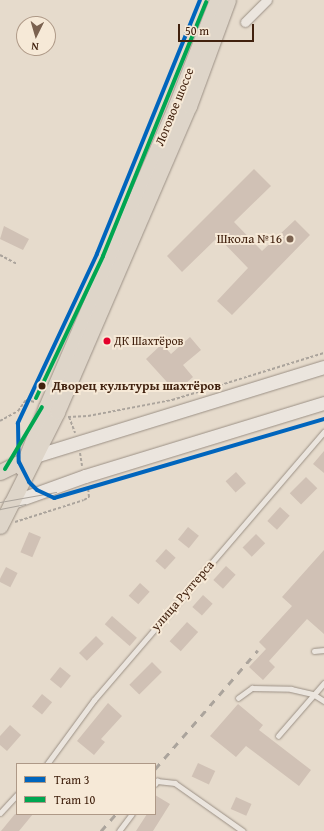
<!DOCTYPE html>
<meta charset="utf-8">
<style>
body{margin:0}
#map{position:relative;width:324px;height:831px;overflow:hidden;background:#e6dbcc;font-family:"Gentium Book Plus",serif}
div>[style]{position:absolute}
.building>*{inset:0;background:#d0c1b5;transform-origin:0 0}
.path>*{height:2px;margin-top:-1px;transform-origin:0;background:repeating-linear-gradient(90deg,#aba49c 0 3px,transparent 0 5px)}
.roads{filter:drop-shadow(0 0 1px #9b9085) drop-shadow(0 0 1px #9b9085)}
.service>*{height:4.5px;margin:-2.25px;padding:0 2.25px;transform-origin:2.25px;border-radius:2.25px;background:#ebe5de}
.minor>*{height:9px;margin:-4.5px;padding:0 4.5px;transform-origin:4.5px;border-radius:4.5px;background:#ebe5de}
.secondary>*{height:13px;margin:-6.5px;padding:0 6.5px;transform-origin:6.5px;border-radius:6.5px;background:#ebe5de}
.primary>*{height:15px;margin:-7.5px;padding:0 7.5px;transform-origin:7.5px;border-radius:7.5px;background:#ded5c9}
.tram>*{height:1px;margin:-0.5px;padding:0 0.5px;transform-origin:0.5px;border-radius:0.5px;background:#aba49c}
.rail>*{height:3px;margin-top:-1.5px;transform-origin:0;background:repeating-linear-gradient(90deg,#aba49c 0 7px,transparent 0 14px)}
.tram-1>*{height:4px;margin:-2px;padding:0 2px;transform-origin:2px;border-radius:2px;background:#0065bd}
.tram-2>*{height:4px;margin:-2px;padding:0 2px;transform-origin:2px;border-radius:2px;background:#00a651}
.dots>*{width:11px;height:11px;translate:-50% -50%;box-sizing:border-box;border:2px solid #f6e9d7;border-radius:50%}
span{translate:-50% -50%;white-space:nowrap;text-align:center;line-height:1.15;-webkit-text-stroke:4px #f6e9d7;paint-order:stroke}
.bus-label{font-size:12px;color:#41210e}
.left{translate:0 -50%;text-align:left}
.street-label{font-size:13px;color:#41210e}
.poi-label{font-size:13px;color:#41210e}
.right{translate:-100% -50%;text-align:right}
.stop-label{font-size:13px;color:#41210e;font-weight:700}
.legend{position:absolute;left:16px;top:763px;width:140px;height:52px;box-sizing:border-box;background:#f6e9d7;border:1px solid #ae9987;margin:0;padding:5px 7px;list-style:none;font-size:12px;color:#41210e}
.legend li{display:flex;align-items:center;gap:8px;height:20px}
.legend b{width:20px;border:1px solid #ae9987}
.north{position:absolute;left:16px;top:16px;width:40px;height:40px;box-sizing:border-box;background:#f6e9d7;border:1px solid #ae9987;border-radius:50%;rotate:185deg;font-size:11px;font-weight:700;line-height:16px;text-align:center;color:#41210e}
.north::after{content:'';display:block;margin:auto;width:14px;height:18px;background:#7b6250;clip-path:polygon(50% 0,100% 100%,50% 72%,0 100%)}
.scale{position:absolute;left:178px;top:24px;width:76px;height:18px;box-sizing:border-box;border:2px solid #41210e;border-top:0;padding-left:5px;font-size:12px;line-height:14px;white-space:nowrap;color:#41210e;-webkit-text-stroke:3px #f6e9d7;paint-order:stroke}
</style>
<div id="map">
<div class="building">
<div style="clip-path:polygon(254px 169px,271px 186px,234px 222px,262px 251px,295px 220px,310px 235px,232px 315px,217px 301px,248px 268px,218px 237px,182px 272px,167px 256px)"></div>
<div style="clip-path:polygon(4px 226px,29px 239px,23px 250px,0 239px)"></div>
<div style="clip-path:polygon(190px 337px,201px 350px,183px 365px,193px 377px,176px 392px,146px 359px,162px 344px,171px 354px)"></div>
<div style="clip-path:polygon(324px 451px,324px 473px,313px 464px)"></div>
<div style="left:236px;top:472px;width:15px;height:14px;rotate:48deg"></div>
<div style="left:306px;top:477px;width:16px;height:23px;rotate:45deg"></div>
<div style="left:280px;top:507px;width:13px;height:19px;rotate:42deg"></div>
<div style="left:188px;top:527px;width:14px;height:16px;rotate:39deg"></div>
<div style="left:29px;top:532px;width:13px;height:22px;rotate:23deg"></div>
<div style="left:256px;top:534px;width:13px;height:19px;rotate:45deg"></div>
<div style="left:166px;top:549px;width:13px;height:16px;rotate:42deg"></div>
<div style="clip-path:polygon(324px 550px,324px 634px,307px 619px,269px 661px,275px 667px,263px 680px,249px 667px,266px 649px,259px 642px,292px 606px,282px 597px)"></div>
<div style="left:226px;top:566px;width:13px;height:19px;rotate:42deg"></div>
<div style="left:6px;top:567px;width:13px;height:16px;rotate:27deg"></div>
<div style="left:140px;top:583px;width:13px;height:17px;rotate:42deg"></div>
<div style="left:203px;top:595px;width:13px;height:16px;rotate:42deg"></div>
<div style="left:112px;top:616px;width:33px;height:11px;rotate:41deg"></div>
<div style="left:187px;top:622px;width:15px;height:26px;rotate:42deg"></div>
<div style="left:96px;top:636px;width:11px;height:24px;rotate:45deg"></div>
<div style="left:152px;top:662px;width:14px;height:32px;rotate:45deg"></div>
<div style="left:60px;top:667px;width:14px;height:16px;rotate:39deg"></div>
<div style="left:42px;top:694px;width:13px;height:16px;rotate:39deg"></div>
<div style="clip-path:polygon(108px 703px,122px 716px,101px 739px,105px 742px,94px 755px,77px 741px)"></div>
<div style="clip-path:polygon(238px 704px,263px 725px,259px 730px,311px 770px,299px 786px,246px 746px,236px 757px,210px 736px)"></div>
<div style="clip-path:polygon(10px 725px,21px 735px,7px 751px,0 745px,0 736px)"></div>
<div style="left:198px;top:763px;width:19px;height:15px;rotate:25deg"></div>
<div style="clip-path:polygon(155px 795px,170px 804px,153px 831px,136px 831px,147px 814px,155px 814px)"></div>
<div style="left:236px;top:797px;width:17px;height:13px;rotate:24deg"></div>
<div style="clip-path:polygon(15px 814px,33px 814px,19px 831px,1px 831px)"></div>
</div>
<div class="path">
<div style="left:0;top:255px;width:19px;rotate:28deg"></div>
<div style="left:68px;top:417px;width:20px;rotate:-3deg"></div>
<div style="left:88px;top:416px;width:86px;rotate:-10.8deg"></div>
<div style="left:172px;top:400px;width:159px;rotate:-17.2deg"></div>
<div style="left:69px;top:417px;width:17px;rotate:69deg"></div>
<div style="left:0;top:421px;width:21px;rotate:-29deg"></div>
<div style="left:18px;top:411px;width:14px;rotate:-54deg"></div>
<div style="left:26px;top:400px;width:9px;rotate:13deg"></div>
<div style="left:80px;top:453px;width:13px;rotate:81deg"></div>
<div style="left:15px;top:522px;width:72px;rotate:-17.7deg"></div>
<div style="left:84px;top:500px;width:6px;rotate:-31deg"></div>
<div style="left:89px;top:497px;width:10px;rotate:-96deg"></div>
</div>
<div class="roads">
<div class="service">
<div style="left:314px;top:651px;width:10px;rotate:-6deg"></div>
<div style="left:238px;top:698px;width:17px;rotate:-36deg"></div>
<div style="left:252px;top:688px;width:39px;rotate:1deg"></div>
<div style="left:291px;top:689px;width:23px;rotate:13deg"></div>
<div style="left:313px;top:694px;width:13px;rotate:32deg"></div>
<div style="left:278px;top:736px;width:70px;rotate:-49deg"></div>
<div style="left:47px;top:764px;width:79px;rotate:-53.7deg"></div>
<div style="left:94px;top:700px;width:353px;rotate:-49.4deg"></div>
<div style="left:155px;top:784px;width:4px;rotate:-56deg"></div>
<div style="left:157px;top:781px;width:18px;rotate:6deg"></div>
<div style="left:175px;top:783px;width:83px;rotate:35.2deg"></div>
<div style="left:0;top:813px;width:25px;rotate:-47deg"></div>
<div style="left:119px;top:831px;width:21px;rotate:-53deg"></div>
</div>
<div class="minor">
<div style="left:245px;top:22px;width:31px;rotate:-45deg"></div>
</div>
<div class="secondary">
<div style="left:38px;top:455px;width:299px;rotate:-17.1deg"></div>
<div style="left:10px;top:503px;width:80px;rotate:-19.8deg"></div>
<div style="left:85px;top:476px;width:250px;rotate:-17deg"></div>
</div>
<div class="primary">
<div style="left:22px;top:468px;width:66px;rotate:-68.5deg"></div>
<div style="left:46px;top:407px;width:329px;rotate:-66.7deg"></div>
<div style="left:176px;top:105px;width:113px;rotate:-68.7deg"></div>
<div style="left:0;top:472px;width:32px;rotate:-26deg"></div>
<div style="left:0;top:526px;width:127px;rotate:-63.4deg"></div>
<div style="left:57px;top:412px;width:333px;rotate:-66.7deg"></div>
<div style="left:189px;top:106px;width:113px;rotate:-69.8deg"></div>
</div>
</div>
<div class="tram">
<div style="left:0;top:502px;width:57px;rotate:-10.1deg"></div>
<div style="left:0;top:509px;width:26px;rotate:-11deg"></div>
</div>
<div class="rail">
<div style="left:155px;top:769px;width:157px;rotate:-49.1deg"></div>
<div style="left:101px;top:831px;width:23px;rotate:-49deg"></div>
</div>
<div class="tram-1">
<div style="left:200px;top:0;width:274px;rotate:112.1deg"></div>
<div style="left:97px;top:254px;width:187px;rotate:115.1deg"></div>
<div style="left:18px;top:423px;width:39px;rotate:89deg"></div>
<div style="left:19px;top:462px;width:22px;rotate:63deg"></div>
<div style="left:29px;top:482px;width:11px;rotate:45deg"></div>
<div style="left:37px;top:490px;width:19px;rotate:25deg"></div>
<div style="left:54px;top:498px;width:281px;rotate:-16.3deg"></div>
</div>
<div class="tram-2">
<div style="left:36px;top:398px;width:157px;rotate:-64.7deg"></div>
<div style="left:103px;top:256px;width:274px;rotate:-67.9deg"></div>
<div style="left:5px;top:469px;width:72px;rotate:-59.2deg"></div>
</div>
<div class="dots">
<div style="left:290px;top:239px;background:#7b6250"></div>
<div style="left:107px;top:341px;background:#e4002b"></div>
<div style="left:42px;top:386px;background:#41210e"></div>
</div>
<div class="bus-label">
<span class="left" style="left:114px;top:341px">ДК Шахтёров</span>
</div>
<div class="street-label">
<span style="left:175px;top:107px;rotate:-68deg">Логовое шоссе</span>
<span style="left:183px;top:596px;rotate:-49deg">улица Рутгерса</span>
</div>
<div class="poi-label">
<span class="right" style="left:282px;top:239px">Школа №16</span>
</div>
<div class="stop-label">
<span class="left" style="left:52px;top:386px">Дворец культуры шахтёров</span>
</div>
<ul class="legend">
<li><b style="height:5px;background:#0065bd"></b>Tram 3</li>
<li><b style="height:5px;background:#00a651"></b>Tram 10</li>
</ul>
<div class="north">N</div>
<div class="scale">50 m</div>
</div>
